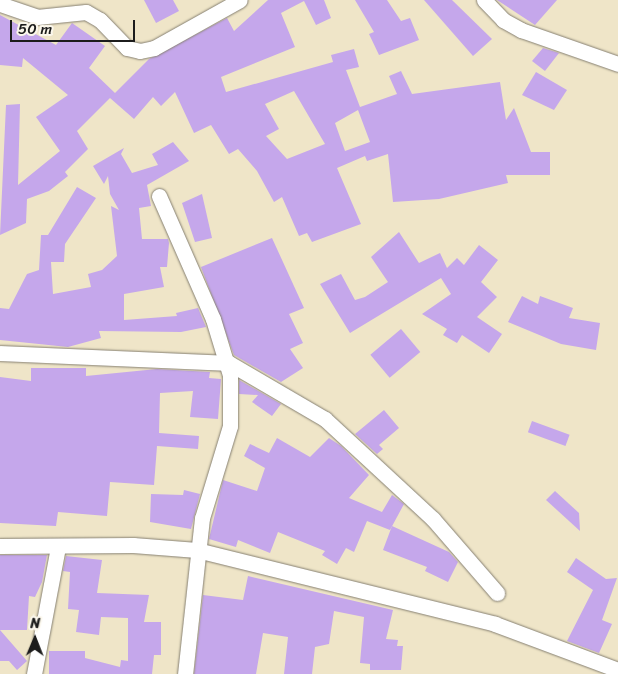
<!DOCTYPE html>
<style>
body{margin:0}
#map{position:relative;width:618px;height:674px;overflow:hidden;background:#efe5c8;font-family:Sriracha,sans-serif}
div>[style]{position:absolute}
.building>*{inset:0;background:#c5a7eb;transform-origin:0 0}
.roads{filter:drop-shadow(0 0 1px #868072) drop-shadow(0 0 1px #868072)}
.street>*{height:15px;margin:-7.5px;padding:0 7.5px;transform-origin:7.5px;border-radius:7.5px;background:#fff}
span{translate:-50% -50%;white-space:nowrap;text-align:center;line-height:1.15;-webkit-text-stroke:4.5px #fbf7ec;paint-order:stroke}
.north{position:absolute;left:10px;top:614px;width:50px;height:50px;-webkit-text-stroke:4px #fbf7ec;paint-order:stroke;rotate:1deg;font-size:14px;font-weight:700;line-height:20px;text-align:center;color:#1c1c1c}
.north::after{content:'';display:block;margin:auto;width:18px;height:22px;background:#1c1c1c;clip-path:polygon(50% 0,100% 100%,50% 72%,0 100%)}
.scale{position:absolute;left:10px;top:20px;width:125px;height:22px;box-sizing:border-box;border:2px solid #1c1c1c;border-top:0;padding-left:6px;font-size:15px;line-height:18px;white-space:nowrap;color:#1c1c1c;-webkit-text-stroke:4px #fbf7ec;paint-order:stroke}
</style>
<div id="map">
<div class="building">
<div style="clip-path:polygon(144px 0,173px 0,179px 11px,156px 23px)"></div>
<div style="clip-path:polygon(evenodd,268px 0,324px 0,331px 18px,316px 25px,304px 1px,281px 13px,295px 47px,221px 77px,226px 92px,333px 62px,331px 55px,354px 49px,359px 67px,346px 70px,360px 107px,397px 94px,389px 76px,401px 71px,412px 94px,500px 82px,506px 120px,514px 108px,531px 152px,550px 152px,550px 175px,506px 175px,508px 183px,439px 199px,393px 202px,388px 154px,367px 161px,365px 156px,337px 168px,361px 224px,312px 242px,307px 233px,299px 236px,282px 197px,274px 202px,257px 171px,238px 149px,229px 154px,211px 125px,194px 133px,175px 92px,161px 106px,153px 97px,134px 119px,110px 98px,77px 131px,88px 149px,65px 172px,68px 176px,49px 191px,27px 199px,26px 223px,0 235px,6px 105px,20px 104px,18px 185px,60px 151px,36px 117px,68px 95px,23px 58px,22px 67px,0 65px,0 15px,56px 45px,72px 23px,105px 46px,89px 68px,115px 93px,149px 59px,227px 18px,234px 31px,268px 0,294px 91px,325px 144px,287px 159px,266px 136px,279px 129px,265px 104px,294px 91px,268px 0,358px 110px,370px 142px,345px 151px,335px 123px,358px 110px)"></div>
<div style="clip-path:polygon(355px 0,387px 0,401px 21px,410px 18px,419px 40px,379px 55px,369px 34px,374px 32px)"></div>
<div style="clip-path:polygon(424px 0,452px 0,492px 39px,473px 56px)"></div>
<div style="clip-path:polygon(497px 0,557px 0,535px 25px)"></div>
<div style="clip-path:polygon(543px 48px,559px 53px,545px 71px,532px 61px)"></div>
<div style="clip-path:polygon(536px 72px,567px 90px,554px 110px,522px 95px)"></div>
<div style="clip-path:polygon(173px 142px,189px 161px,147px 185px,151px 206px,139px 208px,142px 239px,168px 239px,169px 243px,167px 267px,160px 267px,164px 287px,124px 294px,124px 320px,177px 316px,176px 313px,198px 308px,206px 327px,181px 332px,99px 331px,101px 338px,68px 347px,0 340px,0 308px,9px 309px,27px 274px,39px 270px,41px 235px,48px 235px,77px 187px,96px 198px,65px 244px,64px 262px,51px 262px,53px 294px,91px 287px,88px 274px,102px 270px,117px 256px,111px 206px,119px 210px,110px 194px,108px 176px,104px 184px,93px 166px,124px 148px,121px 154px,132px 173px,158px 165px,152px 154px)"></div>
<div style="clip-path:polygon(202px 194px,212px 238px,195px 242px,182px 203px)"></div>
<div style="clip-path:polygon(399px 232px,419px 263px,440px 253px,447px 268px,457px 258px,464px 265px,479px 245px,498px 260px,481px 282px,497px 297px,477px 317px,502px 334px,489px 353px,462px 335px,457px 343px,443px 335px,447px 329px,422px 314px,451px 294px,441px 278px,350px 333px,320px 284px,341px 274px,355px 300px,365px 297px,388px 282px,371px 257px)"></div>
<div style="clip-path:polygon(272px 238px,304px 308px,289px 314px,303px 343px,290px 349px,303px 368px,281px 382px,234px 355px,201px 267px)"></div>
<div style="clip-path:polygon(522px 296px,538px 304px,540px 296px,573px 308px,569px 318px,600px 323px,596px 350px,561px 344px,508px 322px)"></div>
<div style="left:401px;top:329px;width:30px;height:40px;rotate:50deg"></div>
<div style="clip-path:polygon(31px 368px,86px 368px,86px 376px,157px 369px,210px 372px,209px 378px,221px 379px,218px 419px,190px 417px,193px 391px,160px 393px,159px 433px,199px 436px,198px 449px,157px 446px,154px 485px,110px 482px,107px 516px,58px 512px,56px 526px,0 523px,0 377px,31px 381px)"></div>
<div style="clip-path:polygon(239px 380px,281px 404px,272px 416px,252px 402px,258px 395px,239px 394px)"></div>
<div style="clip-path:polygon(384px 410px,399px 428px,379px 445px,383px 449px,377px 454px,355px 434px)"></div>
<div style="left:532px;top:421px;width:40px;height:12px;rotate:20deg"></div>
<div style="clip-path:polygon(277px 438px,310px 457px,329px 438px,341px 446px,369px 475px,349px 498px,382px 512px,392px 495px,404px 504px,390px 530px,367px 521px,354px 552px,346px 548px,337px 564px,322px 555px,325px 551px,278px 532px,270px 553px,238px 540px,236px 547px,209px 539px,223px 480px,257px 491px,265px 468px,244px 456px,250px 444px,269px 453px)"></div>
<div style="clip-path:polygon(184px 490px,200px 494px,191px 529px,150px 522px,151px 494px,183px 495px)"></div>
<div style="clip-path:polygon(555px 491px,579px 513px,580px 531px,546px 500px)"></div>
<div style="clip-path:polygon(392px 526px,449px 552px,458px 562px,448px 582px,425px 571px,427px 567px,383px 550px)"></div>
<div style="clip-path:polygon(0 555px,47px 555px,42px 582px,35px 597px,29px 596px,27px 630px,0 630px)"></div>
<div style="clip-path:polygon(66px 556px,102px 560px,97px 593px,149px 595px,144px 622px,161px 622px,161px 655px,154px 655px,152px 674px,49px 674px,49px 651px,85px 651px,85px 658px,120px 667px,121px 660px,128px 661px,128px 618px,101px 617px,99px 635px,76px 632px,79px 610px,68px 609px,70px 572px,63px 571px)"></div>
<div style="clip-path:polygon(576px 558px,606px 579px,617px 578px,602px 620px,612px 624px,599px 653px,567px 641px,593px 590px,567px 572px)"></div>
<div style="clip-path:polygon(248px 576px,393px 610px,386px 639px,398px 640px,397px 646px,403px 646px,401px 670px,370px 670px,370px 664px,360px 663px,364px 617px,334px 611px,329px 644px,315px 647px,312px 674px,284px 674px,288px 637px,263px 633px,256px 674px,194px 674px,203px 595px,243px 600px)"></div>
<div style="clip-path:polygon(0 630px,27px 661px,17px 670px,9px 661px,0 661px)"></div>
</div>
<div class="roads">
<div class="street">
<div style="left:484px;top:0;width:28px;rotate:46deg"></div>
<div style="left:503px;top:20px;width:21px;rotate:29deg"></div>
<div style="left:521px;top:30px;width:103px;rotate:19.3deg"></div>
<div style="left:0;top:4px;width:39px;rotate:19deg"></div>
<div style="left:37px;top:17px;width:49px;rotate:-5.8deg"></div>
<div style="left:86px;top:12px;width:16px;rotate:30deg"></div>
<div style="left:100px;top:20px;width:39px;rotate:46deg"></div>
<div style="left:127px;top:48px;width:13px;rotate:13deg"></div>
<div style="left:140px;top:51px;width:14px;rotate:-12deg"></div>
<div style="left:154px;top:48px;width:98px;rotate:-29.2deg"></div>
<div style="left:159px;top:196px;width:134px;rotate:66.3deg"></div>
<div style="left:213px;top:319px;width:59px;rotate:73.1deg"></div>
<div style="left:230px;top:375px;width:51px;rotate:90deg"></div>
<div style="left:230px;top:426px;width:96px;rotate:106.9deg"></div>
<div style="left:202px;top:518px;width:157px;rotate:96.2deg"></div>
<div style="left:0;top:353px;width:229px;rotate:2.5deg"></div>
<div style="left:229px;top:363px;width:111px;rotate:30.3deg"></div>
<div style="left:325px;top:419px;width:147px;rotate:42.8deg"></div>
<div style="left:433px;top:519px;width:98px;rotate:49.1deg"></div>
<div style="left:0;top:546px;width:133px;rotate:-0.4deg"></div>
<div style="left:133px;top:545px;width:64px;rotate:4.5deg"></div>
<div style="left:197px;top:550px;width:307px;rotate:13.9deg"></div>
<div style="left:495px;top:624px;width:131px;rotate:20.5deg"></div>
<div style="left:34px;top:674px;width:129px;rotate:-79.3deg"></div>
</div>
</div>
<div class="north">N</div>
<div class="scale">50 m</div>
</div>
